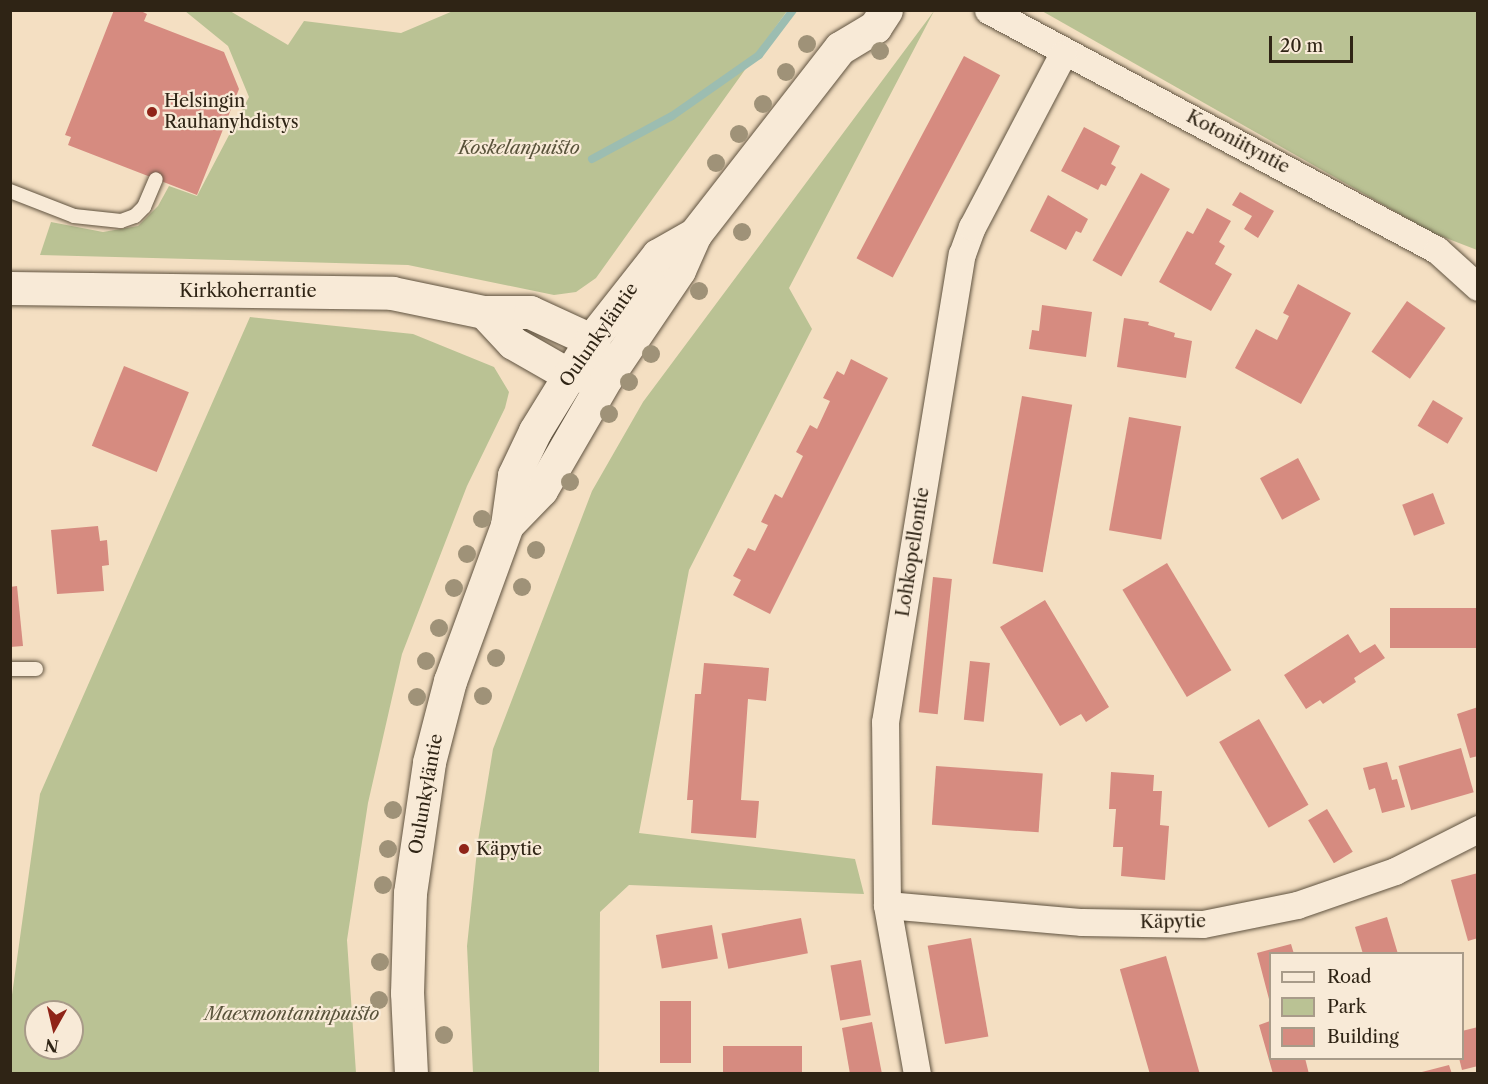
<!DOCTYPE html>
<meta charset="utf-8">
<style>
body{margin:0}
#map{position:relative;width:1488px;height:1084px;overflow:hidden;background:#f4dfc2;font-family:"Libre Caslon Text",serif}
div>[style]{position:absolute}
.green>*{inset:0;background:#bac294}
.stream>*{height:8px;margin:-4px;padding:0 4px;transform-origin:4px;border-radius:4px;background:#9cbdb1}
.building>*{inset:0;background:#d68b80;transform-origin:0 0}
.roads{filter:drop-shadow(0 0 2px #605340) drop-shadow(0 0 2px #605340)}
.lane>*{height:14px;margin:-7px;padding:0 7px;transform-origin:7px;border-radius:7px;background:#f8ead7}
.street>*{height:27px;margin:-13.5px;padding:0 13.5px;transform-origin:13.5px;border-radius:13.5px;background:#f8ead7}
.secondary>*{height:33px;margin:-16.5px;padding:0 16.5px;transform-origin:16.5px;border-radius:16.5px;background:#f8ead7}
.trees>*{width:18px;height:18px;margin:-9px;border-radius:50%;background:#9f9278}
.dots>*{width:16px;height:16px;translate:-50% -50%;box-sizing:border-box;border:3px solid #f8ead7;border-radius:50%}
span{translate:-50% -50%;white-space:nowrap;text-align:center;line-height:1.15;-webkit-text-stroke:4.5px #f8ead7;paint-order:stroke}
.poi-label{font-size:18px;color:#2f2415}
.left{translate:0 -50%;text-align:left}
.street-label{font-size:18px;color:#2f2415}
.park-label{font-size:18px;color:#59533b;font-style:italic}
.frame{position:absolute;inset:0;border:12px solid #2f2415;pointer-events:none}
.legend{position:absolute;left:1269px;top:952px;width:195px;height:108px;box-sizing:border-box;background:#f8ead7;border:2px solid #a89b89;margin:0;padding:8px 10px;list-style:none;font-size:18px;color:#2f2415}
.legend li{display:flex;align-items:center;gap:12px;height:30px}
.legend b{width:30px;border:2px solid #a89b89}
.north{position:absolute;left:24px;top:1000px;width:60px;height:60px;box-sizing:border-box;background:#f8ead7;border:2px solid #a89b89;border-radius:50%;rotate:188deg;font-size:16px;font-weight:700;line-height:24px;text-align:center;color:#2f2415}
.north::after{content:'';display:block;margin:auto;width:21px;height:27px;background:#8f2418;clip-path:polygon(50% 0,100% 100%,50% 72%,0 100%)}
.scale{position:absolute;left:1269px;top:36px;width:84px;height:27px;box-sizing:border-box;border:3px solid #2f2415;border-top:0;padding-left:8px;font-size:18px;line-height:21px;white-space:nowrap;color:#2f2415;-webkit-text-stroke:4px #f8ead7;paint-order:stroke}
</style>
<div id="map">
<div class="green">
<div style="clip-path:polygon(185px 11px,230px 11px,288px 45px,304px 21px,401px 33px,453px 11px,787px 11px,596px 278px,576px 292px,554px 295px,408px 265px,40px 255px,51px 222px,103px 232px,138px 226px,158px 206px,169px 186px,197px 196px,249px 97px,228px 46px)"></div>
<div style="clip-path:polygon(934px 11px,789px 288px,812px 329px,689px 570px,639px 833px,855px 859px,864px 894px,629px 885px,600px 912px,599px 1073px,473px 1073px,467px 946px,478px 841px,493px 749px,592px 491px,643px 402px)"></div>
<div style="clip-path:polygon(1042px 11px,1477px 11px,1477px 250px,1433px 233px)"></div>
<div style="clip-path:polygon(evenodd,250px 317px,413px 334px,494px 367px,509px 392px,505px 408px,467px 486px,402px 654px,368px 803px,347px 940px,356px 1073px,11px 1073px,11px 1002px,40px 794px,250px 317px,36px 1012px,72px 1012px,72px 1048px,36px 1048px,36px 1012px)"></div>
</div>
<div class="stream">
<div style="left:592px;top:159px;width:91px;rotate:-28.3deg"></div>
<div style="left:672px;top:116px;width:106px;rotate:-35deg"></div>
<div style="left:759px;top:55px;width:56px;rotate:-52.9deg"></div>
</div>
<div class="building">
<div style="clip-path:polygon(114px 10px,139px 10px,147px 14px,144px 21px,224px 52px,239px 89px,197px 195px,68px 145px,71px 137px,65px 135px)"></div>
<div style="left:964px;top:56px;width:41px;height:229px;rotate:28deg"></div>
<div style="clip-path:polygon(1084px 127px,1120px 146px,1111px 164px,1116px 167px,1106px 186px,1101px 184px,1098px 190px,1061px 171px)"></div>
<div style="left:1141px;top:173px;width:33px;height:100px;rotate:29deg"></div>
<div style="clip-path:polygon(1240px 192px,1274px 211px,1258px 238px,1244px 229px,1252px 216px,1232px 205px)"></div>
<div style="clip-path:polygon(1048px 195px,1088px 219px,1081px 233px,1076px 231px,1066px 250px,1030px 231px)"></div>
<div style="clip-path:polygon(1207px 208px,1231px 221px,1219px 242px,1225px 246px,1215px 264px,1232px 274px,1211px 311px,1159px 282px,1187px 231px,1193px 234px)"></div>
<div style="clip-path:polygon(1298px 284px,1351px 313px,1301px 404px,1235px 368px,1256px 329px,1277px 340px,1289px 316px,1283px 313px)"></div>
<div style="left:1407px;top:301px;width:47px;height:62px;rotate:35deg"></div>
<div style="clip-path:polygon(1042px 305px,1092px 312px,1086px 357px,1029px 349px,1032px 330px,1039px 331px)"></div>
<div style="clip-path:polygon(1124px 318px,1149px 322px,1148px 325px,1175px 333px,1174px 337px,1192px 341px,1186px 378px,1117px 367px)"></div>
<div style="clip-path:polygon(851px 359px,888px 378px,770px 614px,733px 595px,741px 580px,733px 576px,748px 548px,755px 551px,768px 525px,761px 522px,775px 494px,782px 498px,803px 456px,796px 452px,810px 425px,817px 429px,830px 401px,823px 398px,837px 371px,844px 375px)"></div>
<div style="left:124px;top:366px;width:70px;height:86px;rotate:22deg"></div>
<div style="left:1022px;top:396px;width:51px;height:170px;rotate:10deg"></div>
<div style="left:1433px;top:400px;width:35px;height:30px;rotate:31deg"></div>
<div style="left:1129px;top:417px;width:53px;height:115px;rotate:10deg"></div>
<div style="left:1298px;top:458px;width:47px;height:43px;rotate:62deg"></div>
<div style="left:1433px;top:493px;width:33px;height:33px;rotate:69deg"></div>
<div style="clip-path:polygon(98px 526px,100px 541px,107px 540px,109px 565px,102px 566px,104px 591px,57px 594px,51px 530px)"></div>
<div style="left:1167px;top:563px;width:125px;height:52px;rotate:59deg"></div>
<div style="left:933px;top:577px;width:19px;height:136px;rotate:6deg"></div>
<div style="clip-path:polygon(17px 586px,23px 646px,10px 647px,10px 587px)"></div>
<div style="clip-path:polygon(1045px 600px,1109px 707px,1086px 722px,1081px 714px,1060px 726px,1000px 627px)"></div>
<div style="left:1478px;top:608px;width:40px;height:88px;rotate:90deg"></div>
<div style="clip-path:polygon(1348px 634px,1360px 653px,1375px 644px,1385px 658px,1354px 678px,1356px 682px,1323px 704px,1320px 700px,1306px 709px,1284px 675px)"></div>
<div style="left:970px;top:661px;width:20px;height:59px;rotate:6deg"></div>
<div style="clip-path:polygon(704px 663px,769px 668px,766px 701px,748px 699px,741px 800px,759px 801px,756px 838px,691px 833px,693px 800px,687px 800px,695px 694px,701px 694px)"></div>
<div style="clip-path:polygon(1478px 707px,1478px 756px,1470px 758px,1457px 714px)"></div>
<div style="left:1259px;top:719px;width:99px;height:46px;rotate:60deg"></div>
<div style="left:1461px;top:748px;width:46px;height:65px;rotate:74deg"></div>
<div style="clip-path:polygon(1387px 762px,1392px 780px,1397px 779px,1405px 807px,1382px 813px,1375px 788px,1369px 790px,1363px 768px)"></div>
<div style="left:936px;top:766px;width:107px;height:59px;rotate:4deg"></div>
<div style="clip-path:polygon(1111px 772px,1154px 775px,1153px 791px,1162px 791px,1160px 825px,1169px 826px,1165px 880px,1121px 876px,1123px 847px,1113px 847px,1116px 809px,1109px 809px)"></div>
<div style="left:1327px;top:809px;width:50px;height:22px;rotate:59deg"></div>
<div style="clip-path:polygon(1478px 873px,1478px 938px,1468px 941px,1451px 880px)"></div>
<div style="clip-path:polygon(1387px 917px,1398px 954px,1363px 954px,1355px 927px)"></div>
<div style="left:801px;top:918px;width:36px;height:81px;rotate:79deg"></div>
<div style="left:712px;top:925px;width:34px;height:57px;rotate:80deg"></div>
<div style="left:971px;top:938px;width:100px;height:44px;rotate:80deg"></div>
<div style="clip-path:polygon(1291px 944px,1294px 954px,1270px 954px,1270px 1003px,1257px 953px)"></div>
<div style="left:1166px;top:956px;width:123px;height:48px;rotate:74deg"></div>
<div style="left:861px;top:960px;width:56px;height:31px;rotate:80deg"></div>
<div style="left:660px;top:1001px;width:31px;height:62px"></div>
<div style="clip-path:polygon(1270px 1021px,1270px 1058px,1305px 1058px,1309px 1074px,1273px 1074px,1259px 1025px)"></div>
<div style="clip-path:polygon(872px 1022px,882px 1074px,850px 1074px,842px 1028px)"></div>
<div style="clip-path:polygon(1478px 1027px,1478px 1066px,1462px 1070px,1459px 1058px,1462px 1058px,1462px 1031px)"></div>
<div style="left:723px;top:1046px;width:79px;height:28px"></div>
<div style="clip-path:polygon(1449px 1065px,1452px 1074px,1418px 1074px,1418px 1073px)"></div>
</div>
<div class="roads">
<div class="lane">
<div style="left:10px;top:191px;width:69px;rotate:21.3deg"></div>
<div style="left:74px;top:216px;width:47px;rotate:6.1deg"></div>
<div style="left:121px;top:221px;width:15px;rotate:-20deg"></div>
<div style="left:135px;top:216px;width:13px;rotate:-45deg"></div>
<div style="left:144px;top:207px;width:30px;rotate:-67deg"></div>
<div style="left:10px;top:669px;width:26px"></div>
</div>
<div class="street">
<div style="left:988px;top:10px;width:509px;rotate:28.13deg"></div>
<div style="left:1437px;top:250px;width:55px;rotate:42.1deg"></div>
<div style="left:887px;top:905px;width:196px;rotate:5deg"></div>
<div style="left:1082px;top:922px;width:121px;rotate:0.9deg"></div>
<div style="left:1203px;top:924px;width:96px;rotate:-11.4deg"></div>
<div style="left:1297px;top:905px;width:104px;rotate:-19.1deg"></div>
<div style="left:1395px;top:871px;width:93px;rotate:-26.8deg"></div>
<div style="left:917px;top:1074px;width:172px;rotate:-100.1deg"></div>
<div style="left:887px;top:905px;width:183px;rotate:-90.6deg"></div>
<div style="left:885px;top:722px;width:474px;rotate:-80.7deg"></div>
<div style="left:962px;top:254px;width:29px;rotate:-70deg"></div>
<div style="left:972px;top:227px;width:195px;rotate:-62.3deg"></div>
</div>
<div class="secondary">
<div style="left:10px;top:288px;width:382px;rotate:0.7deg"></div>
<div style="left:392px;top:293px;width:94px;rotate:11.7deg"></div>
<div style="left:484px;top:312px;width:46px"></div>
<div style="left:530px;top:312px;width:67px;rotate:24.7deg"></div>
<div style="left:591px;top:340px;width:21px;rotate:67deg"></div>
<div style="left:484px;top:312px;width:42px;rotate:46.9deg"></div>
<div style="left:513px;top:343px;width:64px;rotate:29.7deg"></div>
<div style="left:569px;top:375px;width:20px;rotate:3deg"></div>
<div style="left:507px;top:525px;width:49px;rotate:-45.8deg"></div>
<div style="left:541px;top:490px;width:129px;rotate:-59.9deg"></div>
<div style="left:606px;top:378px;width:130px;rotate:-55.9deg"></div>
<div style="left:679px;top:270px;width:39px;rotate:-66deg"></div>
<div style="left:695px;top:234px;width:236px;rotate:-52.1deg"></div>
<div style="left:840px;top:48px;width:41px;rotate:-31deg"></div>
<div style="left:875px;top:27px;width:20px;rotate:-57deg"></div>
<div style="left:411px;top:1074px;width:81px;rotate:-92.8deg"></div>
<div style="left:407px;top:993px;width:100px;rotate:-88.3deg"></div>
<div style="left:410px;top:893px;width:132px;rotate:-81.7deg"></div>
<div style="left:429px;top:762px;width:84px;rotate:-75.5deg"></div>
<div style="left:450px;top:681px;width:166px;rotate:-69.9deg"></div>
<div style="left:507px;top:525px;width:50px;rotate:-82deg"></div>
<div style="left:514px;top:475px;width:49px;rotate:-64.5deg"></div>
<div style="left:535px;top:431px;width:107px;rotate:-58.4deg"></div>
<div style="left:591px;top:340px;width:108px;rotate:-51.8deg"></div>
<div style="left:658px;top:255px;width:43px;rotate:-29.6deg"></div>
</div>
</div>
<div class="trees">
<div style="left:807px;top:44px"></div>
<div style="left:880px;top:51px"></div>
<div style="left:786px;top:72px"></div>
<div style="left:763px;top:104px"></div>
<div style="left:739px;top:134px"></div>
<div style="left:716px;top:163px"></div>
<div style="left:742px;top:232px"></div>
<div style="left:699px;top:291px"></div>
<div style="left:651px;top:354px"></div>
<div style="left:629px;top:382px"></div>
<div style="left:609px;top:414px"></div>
<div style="left:570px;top:482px"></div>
<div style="left:482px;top:519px"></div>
<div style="left:536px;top:550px"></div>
<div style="left:467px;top:554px"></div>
<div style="left:522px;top:587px"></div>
<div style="left:454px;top:588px"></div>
<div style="left:439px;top:628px"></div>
<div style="left:496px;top:658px"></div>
<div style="left:426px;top:661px"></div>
<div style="left:483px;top:696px"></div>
<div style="left:417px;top:697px"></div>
<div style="left:393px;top:810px"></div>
<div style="left:388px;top:849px"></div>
<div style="left:383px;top:885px"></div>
<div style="left:380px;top:962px"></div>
<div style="left:379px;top:1000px"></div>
<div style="left:444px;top:1035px"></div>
</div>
<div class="dots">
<div style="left:152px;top:112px;background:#8f2418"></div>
<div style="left:464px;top:849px;background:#8f2418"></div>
</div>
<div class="poi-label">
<span class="left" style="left:164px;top:112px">Helsingin<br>Rauhanyhdistys</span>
<span class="left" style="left:476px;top:849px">Käpytie</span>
</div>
<div class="street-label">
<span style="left:1238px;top:142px;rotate:28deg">Kotoniityntie</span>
<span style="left:248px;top:291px">Kirkkoherrantie</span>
<span style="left:599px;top:335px;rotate:-55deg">Oulunkyläntie</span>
<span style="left:913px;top:552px;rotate:-81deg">Lohkopellontie</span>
<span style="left:426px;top:794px;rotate:-80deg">Oulunkyläntie</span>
<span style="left:1173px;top:922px;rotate:-1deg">Käpytie</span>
</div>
<div class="park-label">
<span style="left:519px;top:148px">Koskelanpuisto</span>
<span style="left:292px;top:1014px">Maexmontaninpuisto</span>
</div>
<div class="frame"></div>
<ul class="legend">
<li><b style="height:8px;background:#f8ead7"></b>Road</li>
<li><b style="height:16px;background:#bac294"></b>Park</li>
<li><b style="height:16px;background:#d68b80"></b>Building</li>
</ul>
<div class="north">N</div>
<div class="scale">20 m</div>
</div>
